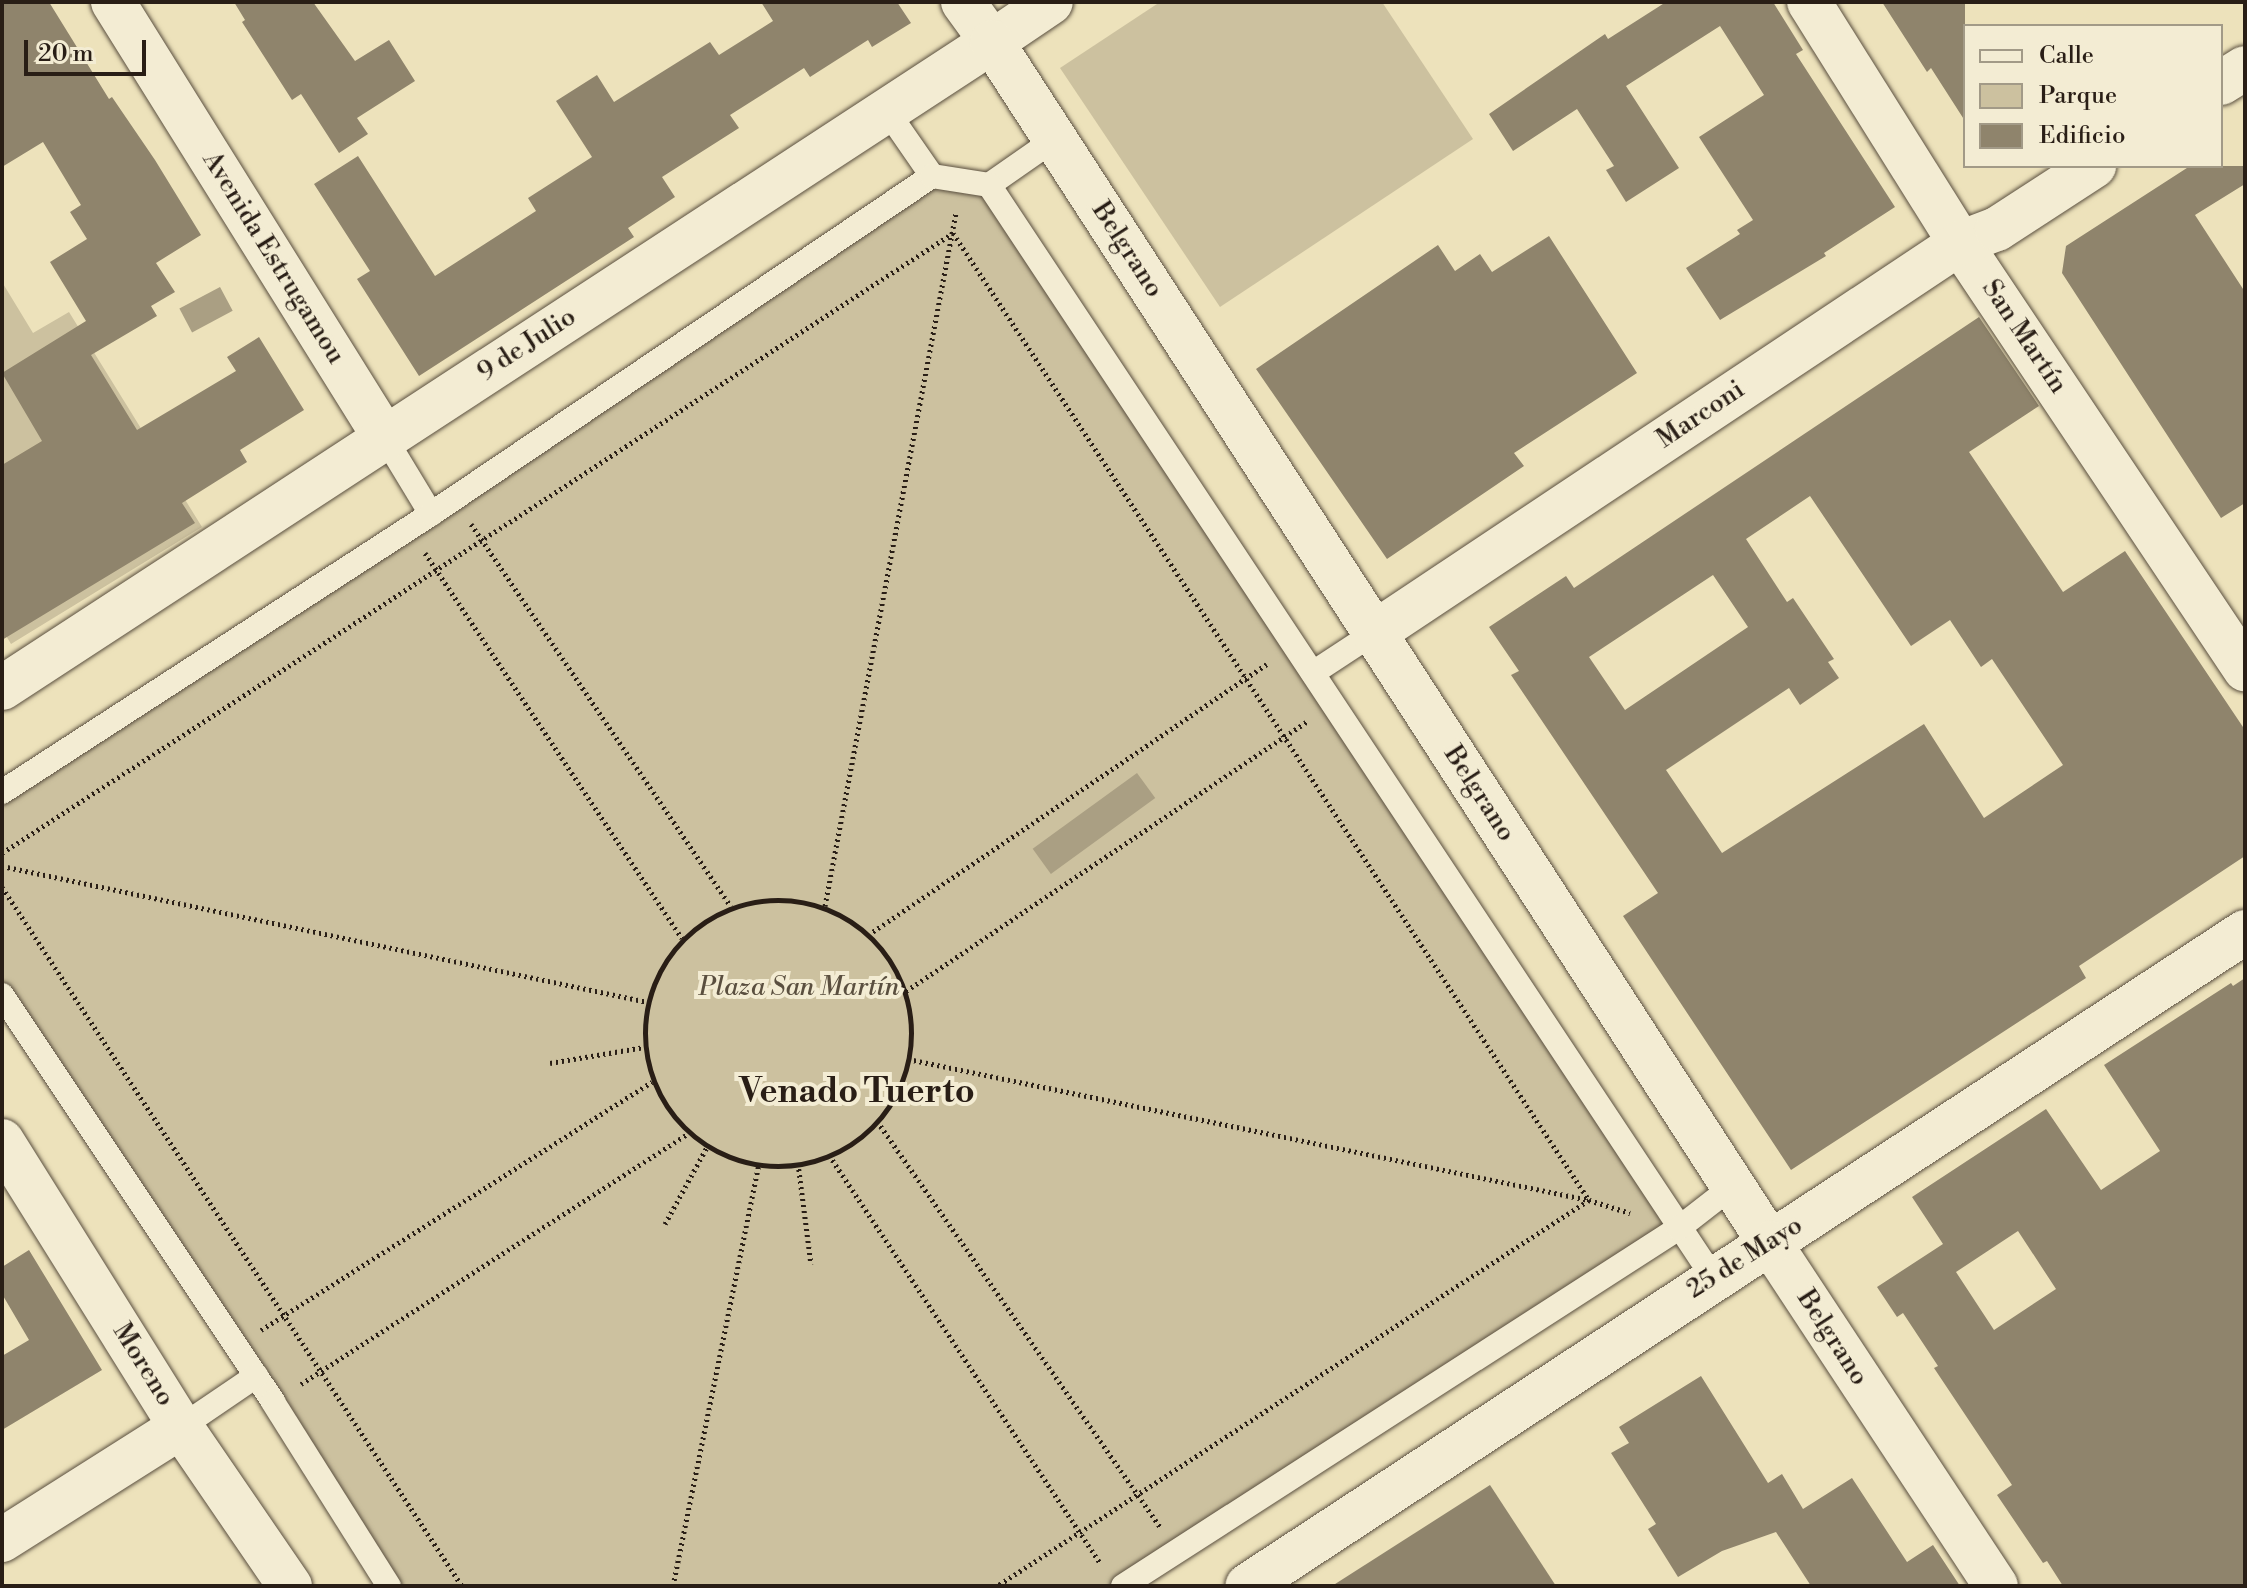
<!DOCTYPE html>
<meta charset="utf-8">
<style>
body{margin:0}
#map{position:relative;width:2247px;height:1588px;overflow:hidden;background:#ede2bb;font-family:"Libre Bodoni",serif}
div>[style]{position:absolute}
.green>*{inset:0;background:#ccc19f}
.water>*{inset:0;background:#aa9f83;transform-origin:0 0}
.building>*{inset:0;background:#8f846c}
.path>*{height:5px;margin-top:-2.5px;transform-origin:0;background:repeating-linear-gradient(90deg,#291e16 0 2px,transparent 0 6px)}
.path>.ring{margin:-2.5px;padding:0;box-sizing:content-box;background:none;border:5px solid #291e16;border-radius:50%}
.roads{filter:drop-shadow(0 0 2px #5a4f3f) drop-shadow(0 0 2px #5a4f3f)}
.service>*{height:24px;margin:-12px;padding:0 12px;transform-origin:12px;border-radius:12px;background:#f3ecd3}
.minor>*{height:44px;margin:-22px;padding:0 22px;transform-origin:22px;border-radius:22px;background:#f3ecd3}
.secondary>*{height:44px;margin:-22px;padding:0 22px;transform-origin:22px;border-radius:22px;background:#f3ecd3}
span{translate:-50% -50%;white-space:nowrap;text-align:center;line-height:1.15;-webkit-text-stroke:8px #f3ecd3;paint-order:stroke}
.street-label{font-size:26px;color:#291e16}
.park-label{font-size:26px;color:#5a4f3f;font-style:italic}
.district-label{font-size:34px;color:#291e16;font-weight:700}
.frame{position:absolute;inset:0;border:4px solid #291e16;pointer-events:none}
.legend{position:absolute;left:1963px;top:24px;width:260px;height:144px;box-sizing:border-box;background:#f3ecd3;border:2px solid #a29a87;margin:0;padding:10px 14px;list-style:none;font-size:24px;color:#291e16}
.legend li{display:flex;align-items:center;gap:16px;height:40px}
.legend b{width:40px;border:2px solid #a29a87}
.scale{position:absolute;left:24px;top:40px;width:122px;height:36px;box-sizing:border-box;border:4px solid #291e16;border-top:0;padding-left:10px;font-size:24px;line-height:28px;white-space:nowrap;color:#291e16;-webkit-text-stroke:6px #f3ecd3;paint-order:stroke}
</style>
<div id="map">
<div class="green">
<div style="clip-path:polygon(1160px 2px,1382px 2px,1473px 139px,1220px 307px,1060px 68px)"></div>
<div style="clip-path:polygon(932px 176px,989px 185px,1679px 1228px,1124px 1586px,389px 1586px,2px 995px,2px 792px)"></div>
<div style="clip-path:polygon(2px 282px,33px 333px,69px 312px,202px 527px,11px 644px,2px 629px)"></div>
</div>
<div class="water">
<div style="left:220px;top:287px;width:27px;height:46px;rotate:62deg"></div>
<div style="left:1137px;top:773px;width:31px;height:129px;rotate:54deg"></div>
</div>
<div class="building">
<div style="clip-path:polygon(2px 2px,49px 2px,109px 99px,112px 97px,155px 160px,201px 235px,156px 263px,175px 292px,151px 306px,157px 316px,91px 355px,137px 430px,236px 371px,227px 357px,259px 337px,304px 410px,240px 450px,247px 462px,182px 503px,195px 523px,2px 640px,2px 465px,42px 441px,2px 373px,86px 321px,50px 262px,87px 239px,70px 212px,81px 205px,43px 142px,2px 167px)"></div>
<div style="clip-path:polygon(234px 2px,313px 2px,355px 61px,389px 40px,415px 81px,357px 118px,368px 134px,339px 153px,301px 94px,292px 100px,242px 22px,245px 20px)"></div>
<div style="clip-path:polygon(761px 2px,897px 2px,911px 23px,872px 47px,868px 40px,810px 77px,804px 68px,730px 115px,739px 128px,662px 177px,675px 197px,628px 228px,634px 237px,419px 376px,357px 279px,370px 271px,314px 184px,358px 156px,435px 276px,536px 211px,528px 198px,592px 157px,556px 101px,597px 75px,614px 102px,710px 42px,719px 55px,773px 21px)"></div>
<div style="clip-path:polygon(1666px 2px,1773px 2px,1803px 50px,1796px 54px,1895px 207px,1824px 253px,1826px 256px,1720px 320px,1686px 268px,1740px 234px,1737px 230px,1753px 220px,1699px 137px,1764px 95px,1720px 26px,1626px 86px,1679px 168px,1626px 202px,1606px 170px,1614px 166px,1577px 109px,1513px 151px,1489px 114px,1605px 34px,1608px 39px)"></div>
<div style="clip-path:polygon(1882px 2px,1965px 2px,1965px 121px,1931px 68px,1927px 72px)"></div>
<div style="clip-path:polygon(2190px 166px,2245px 166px,2245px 184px,2195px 215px,2245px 292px,2245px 503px,2221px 518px,2062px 273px,2066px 246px)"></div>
<div style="clip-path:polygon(1549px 236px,1637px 373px,1514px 453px,1524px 466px,1387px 559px,1256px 369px,1438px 245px,1455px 271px,1480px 254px,1492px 272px)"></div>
<div style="clip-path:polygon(evenodd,1979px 317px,2039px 406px,1969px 452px,2063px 592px,2125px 551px,2245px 730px,2245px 856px,2079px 966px,2086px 978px,1791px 1170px,1623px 916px,1658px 893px,1511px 675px,1519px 671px,1489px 627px,1566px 576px,1574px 588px,1979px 317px,1810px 496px,1911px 646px,1950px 620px,1981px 667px,1992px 659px,2063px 765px,1984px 818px,1924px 724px,1722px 853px,1666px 770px,1789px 688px,1800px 705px,1839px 678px,1828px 662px,1834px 659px,1793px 598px,1787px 602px,1746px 539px,1810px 496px,1979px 317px,1713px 575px,1748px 627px,1625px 710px,1589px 657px,1713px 575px)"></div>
<div style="clip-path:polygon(evenodd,2245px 978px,2245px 1586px,2063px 1586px,2047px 1561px,2043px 1563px,1997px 1495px,2012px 1485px,1934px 1368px,1938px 1366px,1903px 1313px,1897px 1317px,1877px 1287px,1943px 1244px,1912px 1197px,2046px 1109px,2101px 1190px,2160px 1151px,2104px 1065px,2231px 983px,2233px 986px,2245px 978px,2018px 1231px,2056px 1289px,1994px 1330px,1956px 1272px,2018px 1231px)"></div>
<div style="clip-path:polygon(29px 1250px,102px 1370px,2px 1430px,2px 1356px,29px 1340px,2px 1294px,2px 1267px)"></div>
<div style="clip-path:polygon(1701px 1376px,1768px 1483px,1782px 1474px,1803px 1509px,1852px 1478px,1907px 1562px,1933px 1545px,1960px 1586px,1811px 1586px,1776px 1532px,1722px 1551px,1678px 1577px,1648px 1529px,1656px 1524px,1611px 1453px,1629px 1443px,1619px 1427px)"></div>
<div style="clip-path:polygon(1490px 1485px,1556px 1586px,1332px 1586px)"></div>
</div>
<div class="path">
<div style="left:471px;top:524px;width:462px;rotate:55.8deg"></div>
<div style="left:425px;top:553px;width:463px;rotate:56.3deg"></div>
<div style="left:2px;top:853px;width:1135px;rotate:-33.1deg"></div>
<div style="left:953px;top:233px;width:1157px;rotate:56.67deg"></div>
<div style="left:1589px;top:1200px;width:707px;rotate:146.89deg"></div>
<div style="left:2px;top:866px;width:660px;rotate:11.89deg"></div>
<div style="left:2px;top:887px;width:837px;rotate:56.65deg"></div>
<div class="ring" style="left:645px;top:900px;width:261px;height:261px"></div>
<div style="left:825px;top:906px;width:705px;rotate:-79.3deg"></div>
<div style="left:868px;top:935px;width:482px;rotate:-34.2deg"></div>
<div style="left:906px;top:991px;width:483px;rotate:-33.9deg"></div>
<div style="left:908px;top:1059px;width:695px;rotate:11.7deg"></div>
<div style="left:1589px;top:1200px;width:43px;rotate:17.6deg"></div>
<div style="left:550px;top:1063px;width:96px;rotate:-9.6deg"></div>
<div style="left:877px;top:1121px;width:495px;rotate:55.1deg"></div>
<div style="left:829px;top:1155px;width:491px;rotate:56.4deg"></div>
<div style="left:798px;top:1163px;width:102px;rotate:82.7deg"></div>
<div style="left:665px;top:1224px;width:90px;rotate:-61.4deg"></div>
<div style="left:261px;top:1330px;width:463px;rotate:-32.4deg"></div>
<div style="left:301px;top:1384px;width:463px;rotate:-32.9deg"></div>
<div style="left:673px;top:1586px;width:431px;rotate:-78.5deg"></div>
</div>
<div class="roads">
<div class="service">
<div style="left:887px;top:111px;width:79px;rotate:55.3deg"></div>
<div style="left:989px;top:185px;width:80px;rotate:-34.9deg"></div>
<div style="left:385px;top:438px;width:89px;rotate:58.8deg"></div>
<div style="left:1313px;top:673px;width:73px;rotate:-33.3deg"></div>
<div style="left:2px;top:792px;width:511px;rotate:-32.94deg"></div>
<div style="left:431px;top:514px;width:604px;rotate:-34.01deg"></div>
<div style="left:932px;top:176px;width:58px;rotate:9deg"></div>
<div style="left:989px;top:185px;width:1310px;rotate:56.46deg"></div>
<div style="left:2px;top:995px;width:489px;rotate:56.3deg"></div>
<div style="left:273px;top:1402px;width:218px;rotate:57.8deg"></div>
<div style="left:181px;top:1427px;width:91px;rotate:-34.2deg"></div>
<div style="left:1123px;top:1586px;width:661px;rotate:-32.78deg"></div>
<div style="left:1679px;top:1228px;width:68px;rotate:-37.9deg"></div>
</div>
<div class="minor">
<div style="left:963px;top:2px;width:49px;rotate:54.1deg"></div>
<div style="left:992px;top:42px;width:71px;rotate:-34.1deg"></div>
<div style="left:1809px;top:2px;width:284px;rotate:57.9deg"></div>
<div style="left:1960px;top:243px;width:513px;rotate:56.22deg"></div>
<div style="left:1996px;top:1586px;width:411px;rotate:-123.4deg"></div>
<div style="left:1770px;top:1243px;width:568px;rotate:-33.21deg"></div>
</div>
<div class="secondary">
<div style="left:113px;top:2px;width:514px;rotate:58.04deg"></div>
<div style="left:2221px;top:83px;width:28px;rotate:-32deg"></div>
<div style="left:1374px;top:633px;width:704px;rotate:-33.64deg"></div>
<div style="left:1960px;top:243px;width:40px;rotate:-21deg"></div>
<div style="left:1997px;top:229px;width:116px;rotate:-33deg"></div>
<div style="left:2px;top:688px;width:1182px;rotate:-33.13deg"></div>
<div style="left:992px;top:42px;width:1431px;rotate:57.07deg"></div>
<div style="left:1770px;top:1243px;width:625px;rotate:146.74deg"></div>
<div style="left:2px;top:1141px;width:337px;rotate:58deg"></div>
<div style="left:181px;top:1427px;width:193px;rotate:55.6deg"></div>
<div style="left:2px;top:1540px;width:212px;rotate:-32.3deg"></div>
</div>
</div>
<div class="street-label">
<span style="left:1127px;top:250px;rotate:57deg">Belgrano</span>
<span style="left:273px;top:258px;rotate:58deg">Avenida Estrugamou</span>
<span style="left:2024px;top:337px;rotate:56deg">San Martín</span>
<span style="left:527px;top:345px;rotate:-33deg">9 de Julio</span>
<span style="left:1701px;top:415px;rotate:-34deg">Marconi</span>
<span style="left:1479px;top:794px;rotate:57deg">Belgrano</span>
<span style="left:1745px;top:1258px;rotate:-32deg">25 de Mayo</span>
<span style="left:1832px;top:1338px;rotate:57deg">Belgrano</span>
<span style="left:143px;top:1365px;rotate:58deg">Moreno</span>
</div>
<div class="park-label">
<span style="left:799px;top:988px">Plaza San Martín</span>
</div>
<div class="district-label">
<span style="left:857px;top:1093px">Venado Tuerto</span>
</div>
<div class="frame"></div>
<ul class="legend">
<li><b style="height:10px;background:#f3ecd3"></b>Calle</li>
<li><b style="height:22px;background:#ccc19f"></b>Parque</li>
<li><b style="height:22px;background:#8f846c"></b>Edificio</li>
</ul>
<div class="scale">20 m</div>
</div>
